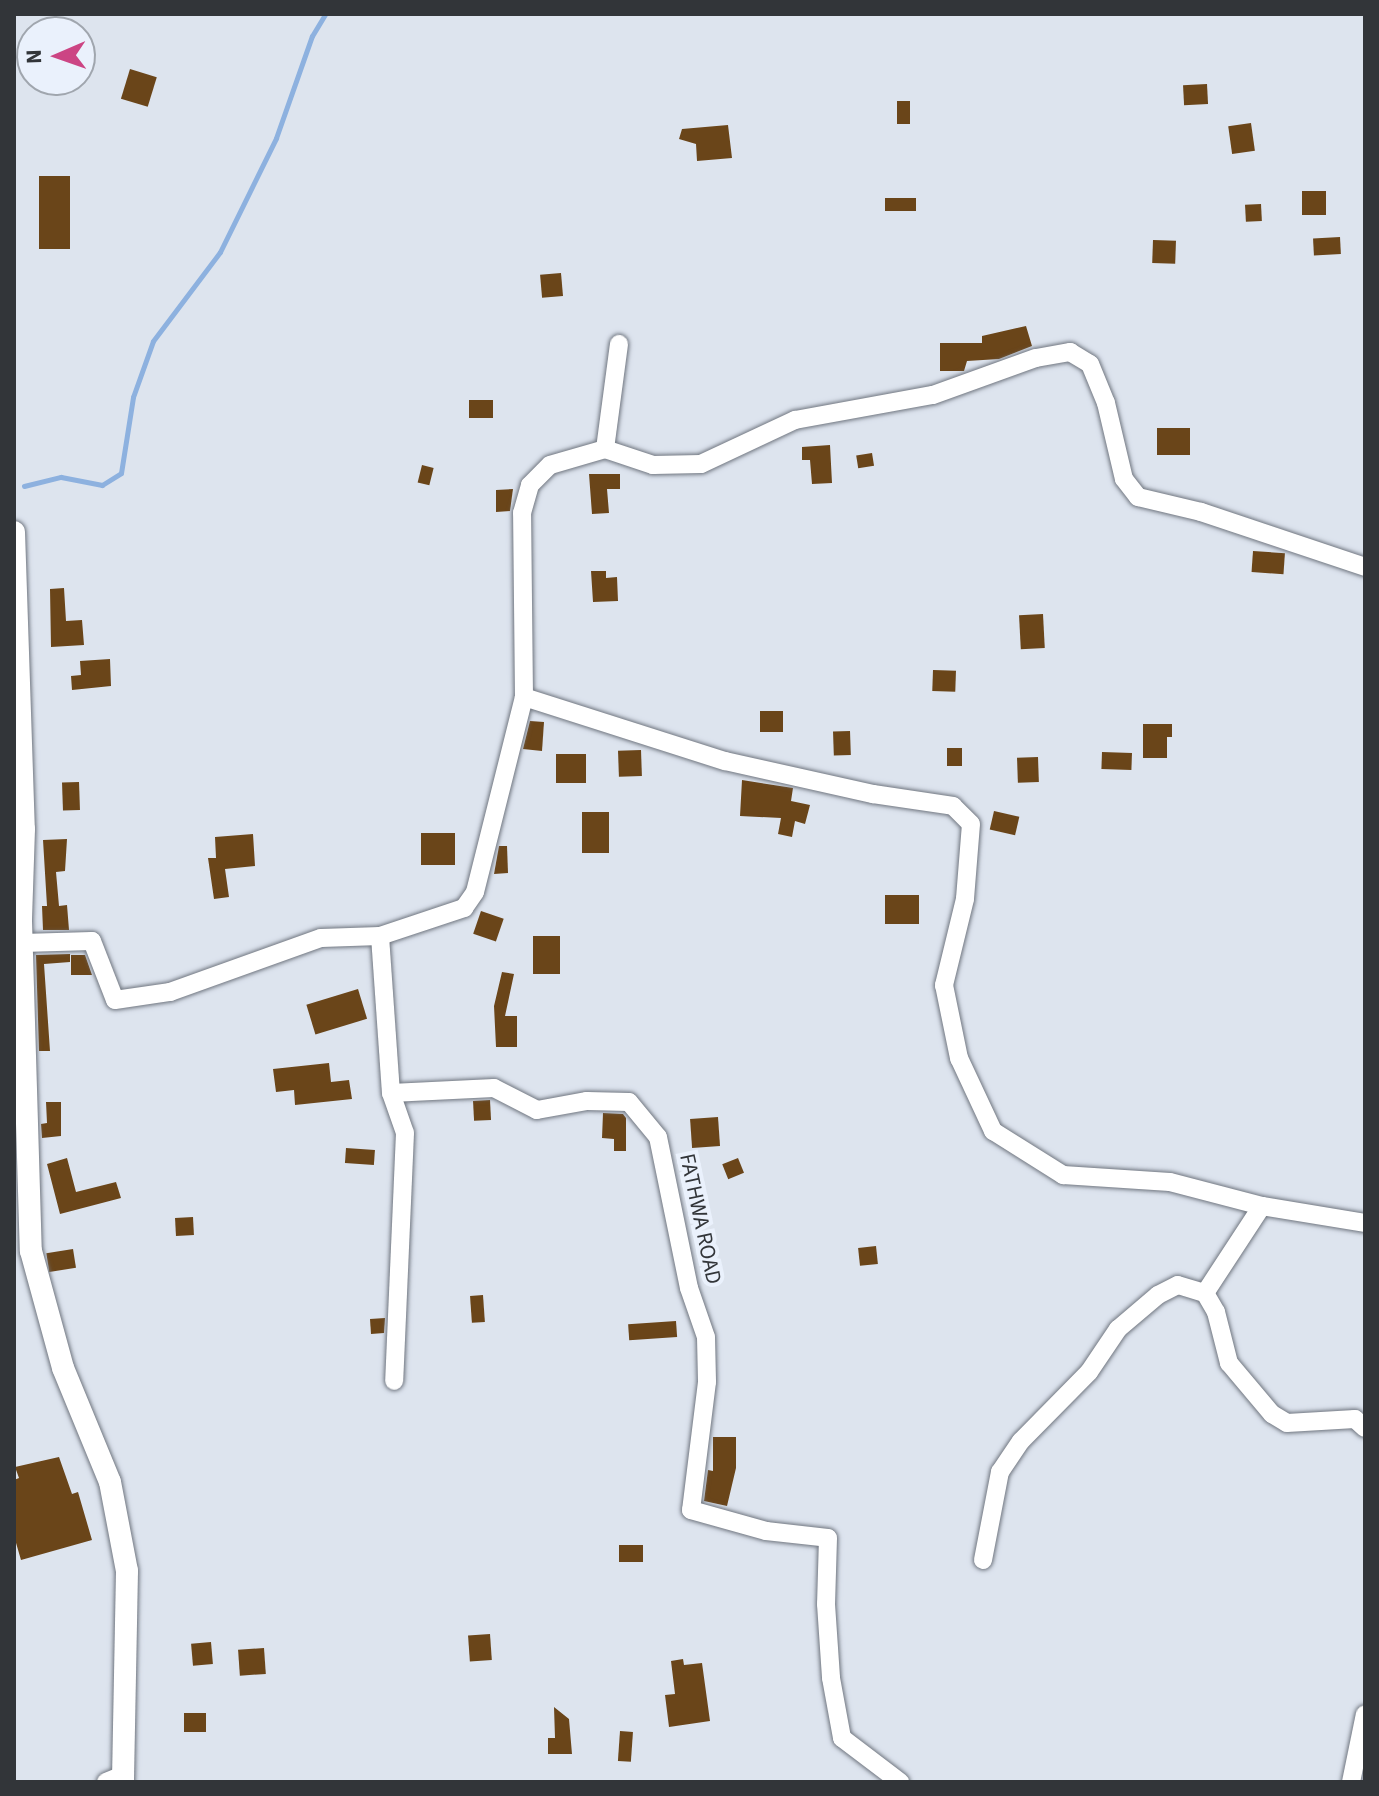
<!DOCTYPE html>
<style>
body{margin:0}
#map{position:relative;width:1379px;height:1796px;overflow:hidden;background:#dde4ee;font-family:"Source Sans 3",sans-serif}
div>[style]{position:absolute}
.stream>*{height:5px;margin:-2.5px;padding:0 2.5px;transform-origin:2.5px;border-radius:2.5px;background:#8db1df}
.building>*{inset:0;background:#6a4519;transform-origin:0 0}
.roads{filter:drop-shadow(0 0 2px #707680) drop-shadow(0 0 2px #707680)}
.minor>*{height:18px;margin:-9px;padding:0 9px;transform-origin:9px;border-radius:9px;background:#fff}
.major>*{height:22px;margin:-11px;padding:0 11px;transform-origin:11px;border-radius:11px;background:#fff}
span{translate:-50% -50%;white-space:nowrap;text-align:center;line-height:1.15;-webkit-text-stroke:8px #eaf1fc;paint-order:stroke}
.street-label{font-size:22px;color:#323539}
.frame{position:absolute;inset:0;border:16px solid #323539;pointer-events:none}
.north{position:absolute;left:16px;top:16px;width:80px;height:80px;box-sizing:border-box;background:#eaf1fc;border:2px solid #a0a6ae;border-radius:50%;rotate:268deg;font-size:22px;font-weight:700;line-height:32px;text-align:center;color:#323539}
.north::after{content:'';display:block;margin:auto;width:28px;height:36px;background:#cc4584;clip-path:polygon(50% 0,100% 100%,50% 72%,0 100%)}
</style>
<div id="map">
<div class="stream">
<div style="left:24px;top:486px;width:38px;rotate:-14deg"></div>
<div style="left:61px;top:477px;width:42px;rotate:11deg"></div>
<div style="left:102px;top:485px;width:22px;rotate:-32deg"></div>
<div style="left:121px;top:473px;width:77px;rotate:-81deg"></div>
<div style="left:133px;top:397px;width:59px;rotate:-70.3deg"></div>
<div style="left:153px;top:341px;width:111px;rotate:-53deg"></div>
<div style="left:220px;top:252px;width:127px;rotate:-63.8deg"></div>
<div style="left:276px;top:138px;width:108px;rotate:-70.6deg"></div>
<div style="left:312px;top:36px;width:26px;rotate:-59deg"></div>
</div>
<div class="building">
<div style="left:130px;top:69px;width:28px;height:31px;rotate:17deg"></div>
<div style="left:1207px;top:84px;width:20px;height:24px;rotate:87deg"></div>
<div style="left:897px;top:101px;width:13px;height:23px"></div>
<div style="left:1251px;top:123px;width:28px;height:23px;rotate:82deg"></div>
<div style="clip-path:polygon(728px 125px,732px 158px,697px 161px,696px 144px,679px 139px,682px 129px)"></div>
<div style="left:39px;top:176px;width:31px;height:73px"></div>
<div style="left:1302px;top:191px;width:24px;height:24px"></div>
<div style="left:916px;top:198px;width:13px;height:31px;rotate:90deg"></div>
<div style="left:1261px;top:204px;width:17px;height:16px;rotate:87deg"></div>
<div style="left:1340px;top:237px;width:17px;height:27px;rotate:87deg"></div>
<div style="left:1153px;top:240px;width:23px;height:23px;rotate:2deg"></div>
<div style="left:561px;top:273px;width:23px;height:21px;rotate:85deg"></div>
<div style="clip-path:polygon(1026px 326px,1032px 346px,999px 359px,967px 361px,964px 371px,940px 371px,940px 343px,982px 343px,982px 336px)"></div>
<div style="left:469px;top:400px;width:24px;height:18px"></div>
<div style="left:1190px;top:428px;width:27px;height:33px;rotate:90deg"></div>
<div style="clip-path:polygon(830px 445px,832px 483px,812px 484px,810px 460px,802px 460px,802px 447px)"></div>
<div style="left:872px;top:453px;width:13px;height:16px;rotate:81deg"></div>
<div style="left:422px;top:465px;width:12px;height:18px;rotate:14deg"></div>
<div style="clip-path:polygon(589px 474px,620px 474px,620px 489px,607px 489px,609px 513px,592px 514px)"></div>
<div style="clip-path:polygon(513px 489px,510px 511px,496px 512px,496px 490px)"></div>
<div style="left:1253px;top:551px;width:32px;height:21px;rotate:4deg"></div>
<div style="clip-path:polygon(591px 571px,606px 571px,606px 578px,617px 577px,618px 601px,593px 602px)"></div>
<div style="clip-path:polygon(64px 588px,66px 621px,82px 620px,84px 645px,51px 647px,50px 589px)"></div>
<div style="left:1043px;top:614px;width:34px;height:24px;rotate:87deg"></div>
<div style="clip-path:polygon(110px 659px,111px 686px,72px 690px,71px 676px,81px 675px,80px 661px)"></div>
<div style="left:933px;top:670px;width:23px;height:21px;rotate:2deg"></div>
<div style="left:760px;top:711px;width:23px;height:21px"></div>
<div style="clip-path:polygon(530px 721px,544px 722px,542px 751px,523px 749px)"></div>
<div style="clip-path:polygon(1143px 724px,1172px 724px,1172px 737px,1167px 737px,1167px 758px,1143px 758px)"></div>
<div style="left:850px;top:731px;width:24px;height:17px;rotate:88deg"></div>
<div style="left:947px;top:748px;width:15px;height:18px"></div>
<div style="left:641px;top:750px;width:26px;height:23px;rotate:88deg"></div>
<div style="left:1102px;top:752px;width:30px;height:17px;rotate:2deg"></div>
<div style="left:556px;top:754px;width:30px;height:29px"></div>
<div style="left:1038px;top:757px;width:25px;height:21px;rotate:88deg"></div>
<div style="clip-path:polygon(742px 780px,793px 788px,791px 801px,810px 805px,805px 824px,795px 821px,792px 837px,778px 834px,781px 818px,740px 816px)"></div>
<div style="left:79px;top:782px;width:28px;height:17px;rotate:88deg"></div>
<div style="left:994px;top:811px;width:26px;height:19px;rotate:13deg"></div>
<div style="left:582px;top:812px;width:27px;height:41px"></div>
<div style="left:421px;top:833px;width:34px;height:32px"></div>
<div style="clip-path:polygon(253px 834px,255px 866px,225px 869px,229px 897px,214px 899px,208px 858px,216px 858px,215px 837px)"></div>
<div style="clip-path:polygon(67px 839px,65px 871px,56px 872px,59px 906px,67px 905px,69px 930px,43px 930px,42px 906px,47px 906px,43px 840px)"></div>
<div style="clip-path:polygon(499px 846px,507px 846px,508px 873px,494px 874px)"></div>
<div style="left:885px;top:895px;width:34px;height:29px"></div>
<div style="left:481px;top:911px;width:24px;height:24px;rotate:19deg"></div>
<div style="left:533px;top:936px;width:27px;height:38px"></div>
<div style="clip-path:polygon(70px 954px,70px 962px,44px 964px,50px 1051px,39px 1051px,36px 955px)"></div>
<div style="clip-path:polygon(71px 955px,85px 955px,92px 975px,71px 975px)"></div>
<div style="clip-path:polygon(502px 972px,514px 974px,505px 1016px,517px 1016px,517px 1047px,496px 1047px,494px 1006px)"></div>
<div style="left:358px;top:989px;width:31px;height:54px;rotate:73deg"></div>
<div style="clip-path:polygon(329px 1063px,331px 1082px,349px 1080px,352px 1099px,295px 1105px,294px 1090px,276px 1092px,273px 1069px)"></div>
<div style="left:490px;top:1100px;width:20px;height:17px;rotate:87deg"></div>
<div style="clip-path:polygon(46px 1102px,61px 1102px,61px 1136px,42px 1138px,41px 1124px,47px 1123px)"></div>
<div style="clip-path:polygon(603px 1113px,623px 1114px,626px 1118px,626px 1151px,614px 1151px,614px 1139px,602px 1138px)"></div>
<div style="left:718px;top:1117px;width:29px;height:28px;rotate:86deg"></div>
<div style="left:346px;top:1148px;width:29px;height:15px;rotate:4deg"></div>
<div style="clip-path:polygon(67px 1158px,76px 1192px,116px 1182px,121px 1198px,60px 1214px,47px 1164px)"></div>
<div style="left:738px;top:1158px;width:16px;height:17px;rotate:68deg"></div>
<div style="left:193px;top:1217px;width:18px;height:18px;rotate:87deg"></div>
<div style="left:876px;top:1246px;width:18px;height:18px;rotate:84deg"></div>
<div style="left:73px;top:1249px;width:19px;height:27px;rotate:81deg"></div>
<div style="left:483px;top:1295px;width:27px;height:13px;rotate:86deg"></div>
<div style="clip-path:polygon(385px 1318px,384px 1333px,371px 1334px,370px 1319px)"></div>
<div style="left:676px;top:1321px;width:16px;height:48px;rotate:86deg"></div>
<div style="clip-path:polygon(713px 1437px,736px 1437px,736px 1468px,727px 1506px,704px 1501px,708px 1470px,713px 1471px)"></div>
<div style="clip-path:polygon(59px 1457px,72px 1494px,78px 1492px,92px 1540px,21px 1560px,14px 1536px,14px 1480px,19px 1478px,15px 1467px)"></div>
<div style="left:643px;top:1545px;width:17px;height:24px;rotate:90deg"></div>
<div style="left:490px;top:1634px;width:26px;height:22px;rotate:86deg"></div>
<div style="left:211px;top:1642px;width:22px;height:20px;rotate:85deg"></div>
<div style="left:264px;top:1648px;width:26px;height:26px;rotate:86deg"></div>
<div style="clip-path:polygon(683px 1659px,684px 1665px,702px 1663px,710px 1721px,669px 1727px,665px 1695px,675px 1694px,671px 1661px)"></div>
<div style="clip-path:polygon(554px 1707px,569px 1719px,572px 1754px,548px 1754px,548px 1738px,555px 1738px)"></div>
<div style="left:206px;top:1713px;width:19px;height:22px;rotate:90deg"></div>
<div style="left:620px;top:1731px;width:13px;height:30px;rotate:4deg"></div>
</div>
<div class="roads">
<div class="minor">
<div style="left:605px;top:449px;width:106px;rotate:-82.4deg"></div>
<div style="left:524px;top:697px;width:211px;rotate:17.7deg"></div>
<div style="left:725px;top:761px;width:152px;rotate:12.6deg"></div>
<div style="left:873px;top:794px;width:81px;rotate:8.5deg"></div>
<div style="left:953px;top:806px;width:25px;rotate:45deg"></div>
<div style="left:971px;top:824px;width:75px;rotate:94.6deg"></div>
<div style="left:965px;top:899px;width:89px;rotate:103.7deg"></div>
<div style="left:944px;top:985px;width:75px;rotate:78.4deg"></div>
<div style="left:959px;top:1058px;width:81px;rotate:65deg"></div>
<div style="left:993px;top:1131px;width:83px;rotate:32.2deg"></div>
<div style="left:1063px;top:1175px;width:107px;rotate:3.7deg"></div>
<div style="left:1170px;top:1182px;width:95px;rotate:14.6deg"></div>
<div style="left:380px;top:936px;width:89px;rotate:-18.4deg"></div>
<div style="left:464px;top:908px;width:19px;rotate:-55deg"></div>
<div style="left:475px;top:892px;width:201px;rotate:-75.9deg"></div>
<div style="left:524px;top:697px;width:184px;rotate:-90.6deg"></div>
<div style="left:522px;top:513px;width:29px;rotate:-74deg"></div>
<div style="left:530px;top:485px;width:28px;rotate:-45deg"></div>
<div style="left:550px;top:465px;width:57px;rotate:-16.2deg"></div>
<div style="left:605px;top:449px;width:51px;rotate:18.4deg"></div>
<div style="left:653px;top:465px;width:48px;rotate:-1.2deg"></div>
<div style="left:701px;top:464px;width:104px;rotate:-25.1deg"></div>
<div style="left:795px;top:420px;width:140px;rotate:-10.3deg"></div>
<div style="left:933px;top:395px;width:109px;rotate:-19.8deg"></div>
<div style="left:1036px;top:358px;width:35px;rotate:-10deg"></div>
<div style="left:1070px;top:352px;width:23px;rotate:31deg"></div>
<div style="left:1090px;top:364px;width:42px;rotate:67.7deg"></div>
<div style="left:1106px;top:403px;width:78px;rotate:76.7deg"></div>
<div style="left:1124px;top:479px;width:23px;rotate:52deg"></div>
<div style="left:1138px;top:497px;width:65px;rotate:13.4deg"></div>
<div style="left:1201px;top:512px;width:173px;rotate:18.5deg"></div>
<div style="left:22px;top:943px;width:70px;rotate:-1.6deg"></div>
<div style="left:92px;top:941px;width:63px;rotate:68.7deg"></div>
<div style="left:115px;top:1000px;width:56px;rotate:-8.3deg"></div>
<div style="left:170px;top:992px;width:160px;rotate:-19.7deg"></div>
<div style="left:321px;top:938px;width:59px;rotate:-1.9deg"></div>
<div style="left:380px;top:936px;width:157px;rotate:86deg"></div>
<div style="left:391px;top:1093px;width:103px;rotate:-2.8deg"></div>
<div style="left:494px;top:1088px;width:48px;rotate:27.1deg"></div>
<div style="left:537px;top:1110px;width:51px;rotate:-10.2deg"></div>
<div style="left:587px;top:1101px;width:42px;rotate:1.4deg"></div>
<div style="left:629px;top:1102px;width:45px;rotate:50.4deg"></div>
<div style="left:658px;top:1137px;width:154px;rotate:78.4deg"></div>
<div style="left:689px;top:1288px;width:52px;rotate:70.9deg"></div>
<div style="left:706px;top:1337px;width:45px;rotate:88.7deg"></div>
<div style="left:707px;top:1382px;width:129px;rotate:97.1deg"></div>
<div style="left:691px;top:1510px;width:78px;rotate:15.6deg"></div>
<div style="left:766px;top:1531px;width:62px;rotate:6.4deg"></div>
<div style="left:828px;top:1538px;width:66px;rotate:91.7deg"></div>
<div style="left:826px;top:1604px;width:74px;rotate:86.1deg"></div>
<div style="left:831px;top:1678px;width:61px;rotate:79.6deg"></div>
<div style="left:842px;top:1738px;width:73px;rotate:37.2deg"></div>
<div style="left:391px;top:1093px;width:42px;rotate:70.7deg"></div>
<div style="left:405px;top:1133px;width:248px;rotate:92.5deg"></div>
<div style="left:1205px;top:1293px;width:104px;rotate:-56.8deg"></div>
<div style="left:1262px;top:1206px;width:104px;rotate:9.4deg"></div>
<div style="left:983px;top:1560px;width:90px;rotate:-79.1deg"></div>
<div style="left:1000px;top:1472px;width:37px;rotate:-56deg"></div>
<div style="left:1021px;top:1441px;width:97px;rotate:-45.4deg"></div>
<div style="left:1089px;top:1372px;width:52px;rotate:-56deg"></div>
<div style="left:1118px;top:1329px;width:52px;rotate:-40.4deg"></div>
<div style="left:1158px;top:1295px;width:22px;rotate:-27deg"></div>
<div style="left:1178px;top:1285px;width:28px;rotate:17deg"></div>
<div style="left:1205px;top:1293px;width:22px;rotate:60deg"></div>
<div style="left:1216px;top:1312px;width:53px;rotate:75.7deg"></div>
<div style="left:1229px;top:1363px;width:67px;rotate:49.9deg"></div>
<div style="left:1272px;top:1414px;width:17px;rotate:31deg"></div>
<div style="left:1287px;top:1423px;width:68px;rotate:-3.4deg"></div>
<div style="left:1355px;top:1419px;width:13px;rotate:42deg"></div>
<div style="left:106px;top:1782px;width:18px;rotate:-22deg"></div>
<div style="left:1351px;top:1782px;width:69px;rotate:-78.4deg"></div>
</div>
<div class="major">
<div style="left:14px;top:532px;width:297px;rotate:88.1deg"></div>
<div style="left:24px;top:829px;width:92px;rotate:91.9deg"></div>
<div style="left:21px;top:921px;width:330px;rotate:88.3deg"></div>
<div style="left:31px;top:1251px;width:121px;rotate:74.7deg"></div>
<div style="left:63px;top:1368px;width:123px;rotate:67.6deg"></div>
<div style="left:110px;top:1482px;width:91px;rotate:79.2deg"></div>
<div style="left:127px;top:1571px;width:211px;rotate:91.1deg"></div>
</div>
</div>
<div class="street-label">
<span style="left:700px;top:1219px;rotate:78deg">FATHWA ROAD</span>
</div>
<div class="frame"></div>
<div class="north">N</div>
</div>
